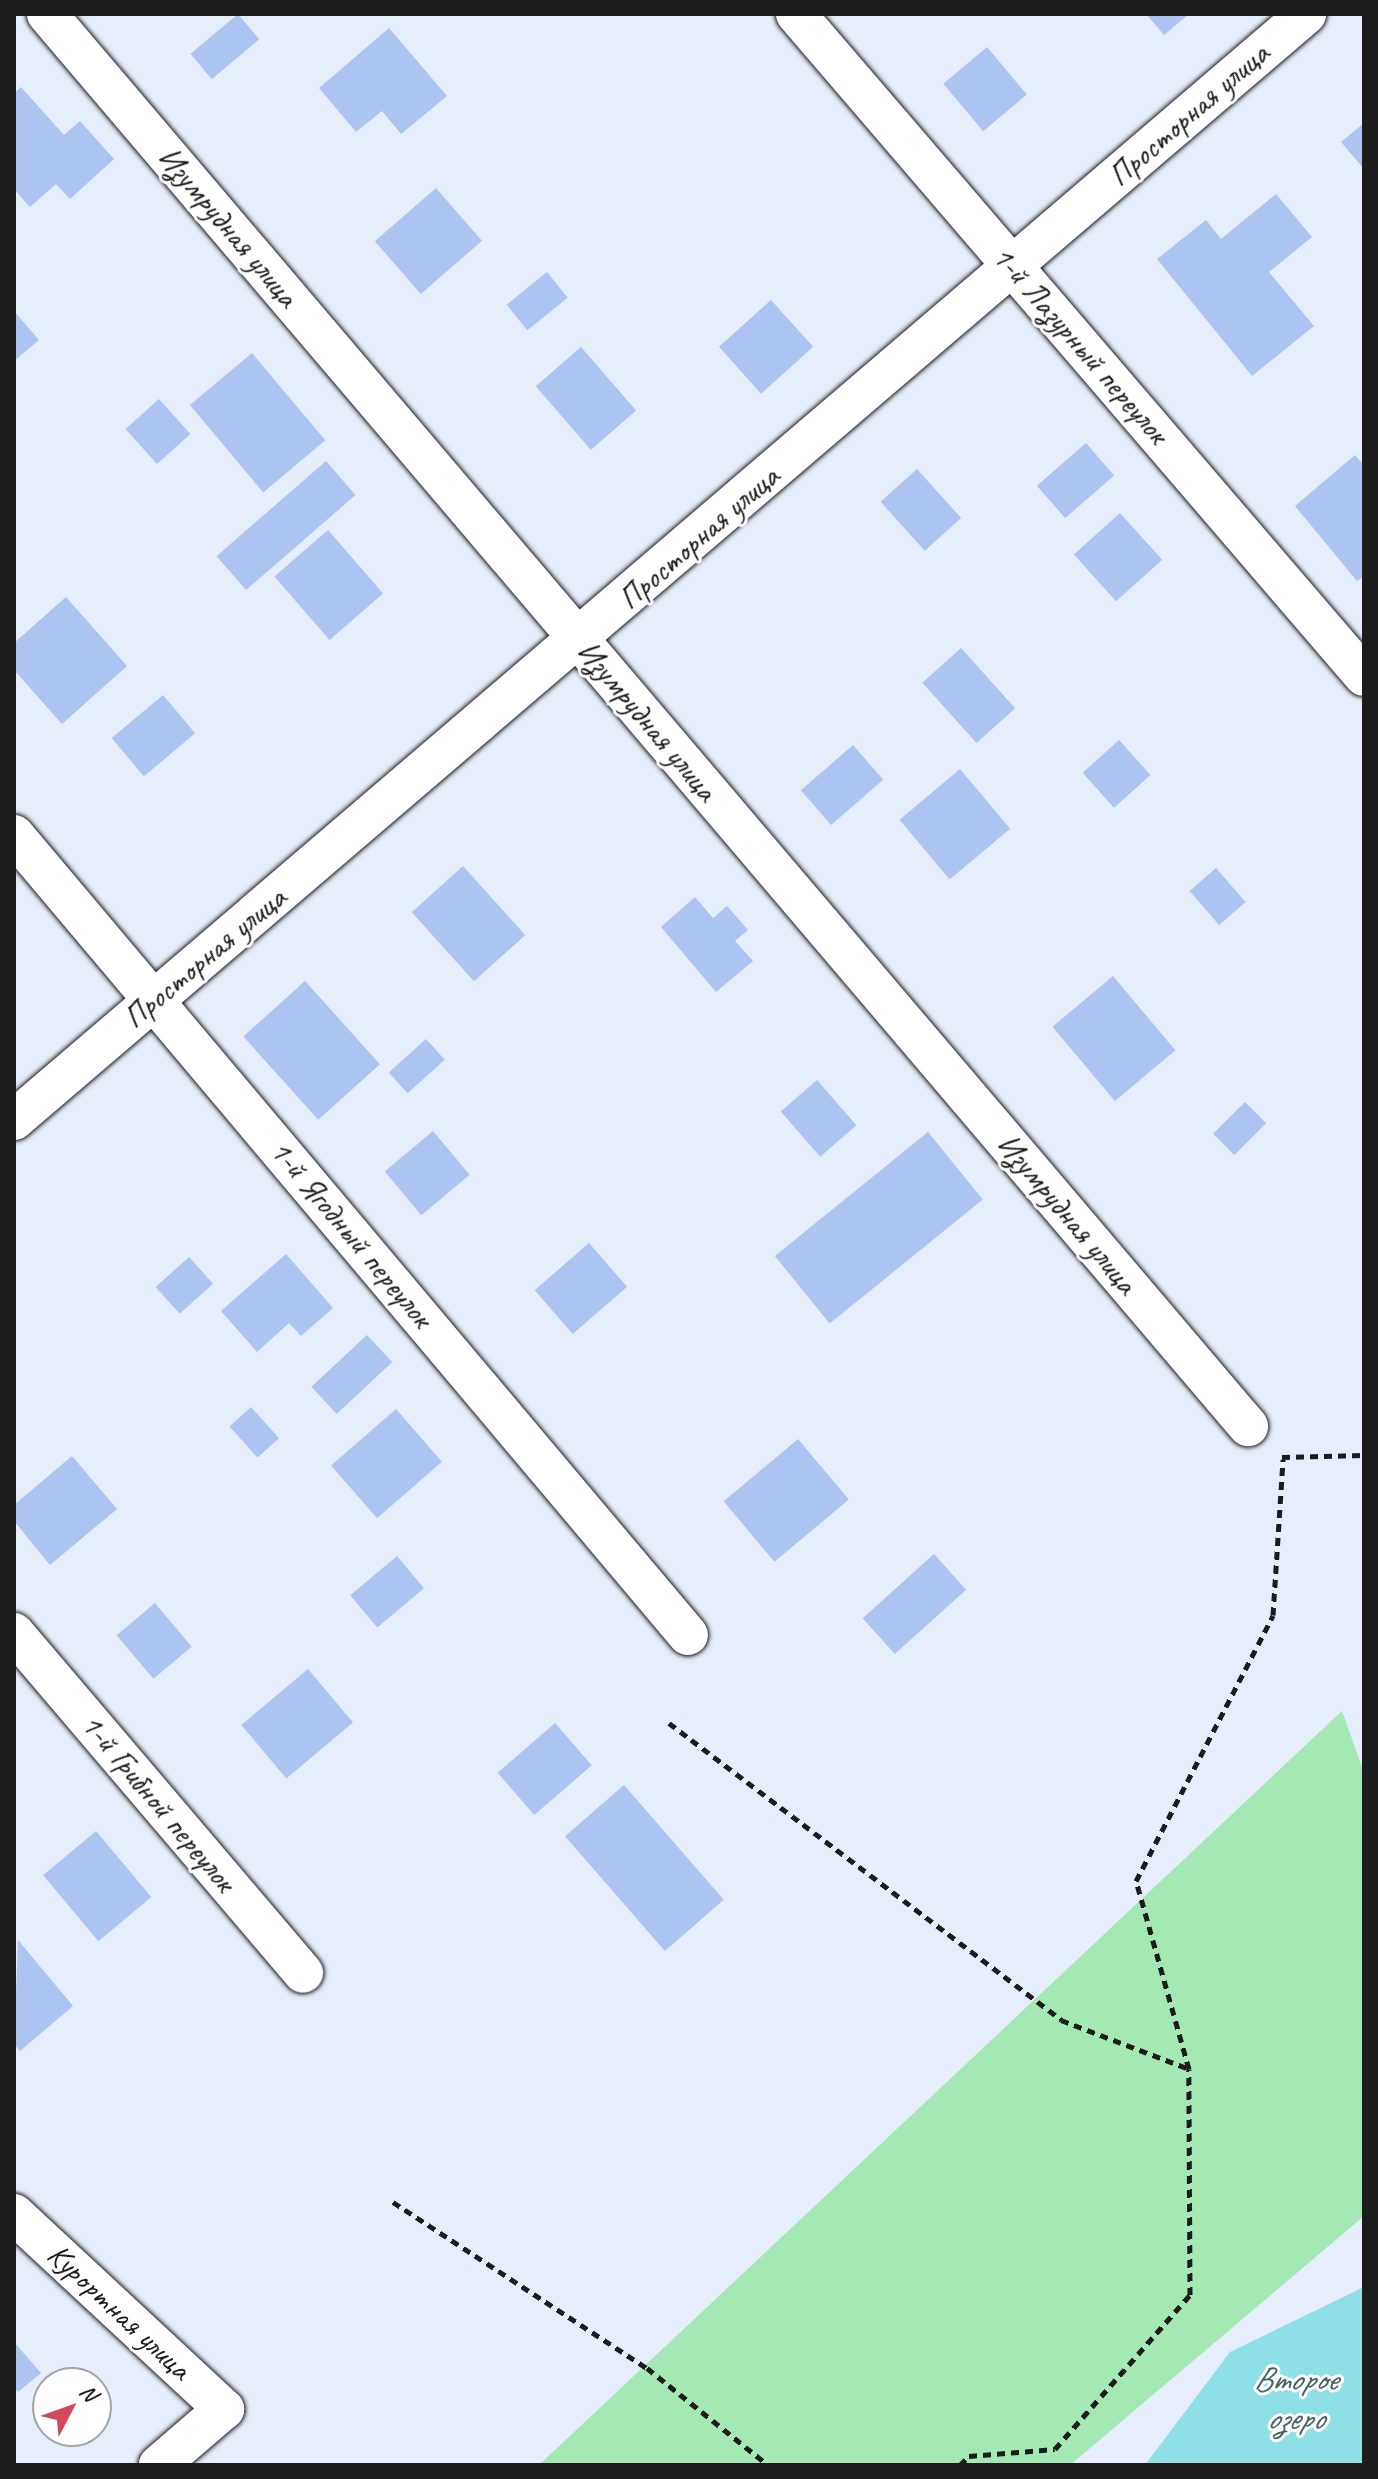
<!DOCTYPE html>
<meta charset="utf-8">
<style>
body{margin:0}
#map{position:relative;width:1378px;height:2479px;overflow:hidden;background:#e6edfb;font-family:Caveat,sans-serif}
div>[style]{position:absolute}
.green>*{inset:0;background:#a4e8b3}
.water>*{inset:0;background:#8fe0e6}
.building>*{inset:0;background:#acc4f2;transform-origin:0 0}
.path>*{height:5px;margin-top:-2.5px;transform-origin:0;background:repeating-linear-gradient(90deg,#1c1c1c 0 8px,transparent 0 14px)}
.roads{filter:drop-shadow(0 0 2px #1c1c1c) drop-shadow(0 0 2px #1c1c1c)}
.minor>*{height:40px;margin:-20px;padding:0 20px;transform-origin:20px;border-radius:20px;background:#fff}
span{translate:-50% -50%;white-space:nowrap;text-align:center;line-height:1.15;-webkit-text-stroke:6px #fff;paint-order:stroke}
.street-label{font-size:32px;color:#1c1c1c}
.water-label{font-size:34px;color:#446163;font-style:italic}
.frame{position:absolute;inset:0;border:16px solid #1c1c1c;pointer-events:none}
.north{position:absolute;left:32px;top:2367px;width:80px;height:80px;box-sizing:border-box;background:#fff;border:2px solid #a4a4a4;border-radius:50%;rotate:49deg;font-size:22px;font-weight:700;line-height:32px;text-align:center;color:#1c1c1c}
.north::after{content:'';display:block;margin:auto;width:28px;height:36px;background:#d1495b;clip-path:polygon(50% 0,100% 100%,50% 72%,0 100%)}
</style>
<div id="map">
<div class="green">
<div style="clip-path:polygon(1342px 1711px,1364px 1773px,1364px 2216px,1070px 2465px,539px 2465px)"></div>
</div>
<div class="water">
<div style="clip-path:polygon(1364px 2287px,1364px 2465px,1145px 2465px,1230px 2352px)"></div>
</div>
<div class="building">
<div style="left:238px;top:14px;width:33px;height:62px;rotate:50deg"></div>
<div style="clip-path:polygon(1146px 14px,1189px 14px,1164px 35px)"></div>
<div style="clip-path:polygon(389px 28px,447px 96px,401px 134px,382px 111px,356px 132px,319px 88px)"></div>
<div style="left:987px;top:47px;width:62px;height:57px;rotate:50deg"></div>
<div style="clip-path:polygon(21px 87px,64px 135px,80px 121px,114px 159px,70px 199px,56px 184px,30px 207px,14px 189px,14px 93px)"></div>
<div style="clip-path:polygon(1364px 123px,1364px 169px,1341px 142px)"></div>
<div style="left:436px;top:188px;width:70px;height:81px;rotate:49deg"></div>
<div style="clip-path:polygon(1276px 194px,1312px 237px,1269px 272px,1314px 326px,1252px 376px,1157px 259px,1206px 220px,1221px 239px)"></div>
<div style="left:547px;top:272px;width:33px;height:52px;rotate:51deg"></div>
<div style="left:771px;top:300px;width:63px;height:70px;rotate:48deg"></div>
<div style="clip-path:polygon(14px 311px,39px 340px,14px 361px)"></div>
<div style="left:581px;top:347px;width:84px;height:60px;rotate:49deg"></div>
<div style="left:252px;top:353px;width:114px;height:81px;rotate:50deg"></div>
<div style="left:159px;top:399px;width:47px;height:45px;rotate:48deg"></div>
<div style="left:1086px;top:443px;width:43px;height:65px;rotate:49deg"></div>
<div style="clip-path:polygon(1355px 455px,1364px 465px,1364px 576px,1357px 581px,1295px 506px)"></div>
<div style="left:326px;top:461px;width:45px;height:145px;rotate:49deg"></div>
<div style="left:917px;top:469px;width:66px;height:49px;rotate:48deg"></div>
<div style="left:1120px;top:513px;width:63px;height:62px;rotate:48deg"></div>
<div style="left:328px;top:530px;width:84px;height:71px;rotate:49deg"></div>
<div style="clip-path:polygon(66px 597px,127px 666px,62px 724px,14px 670px,14px 643px)"></div>
<div style="left:961px;top:648px;width:81px;height:52px;rotate:48deg"></div>
<div style="left:163px;top:695px;width:50px;height:67px;rotate:50deg"></div>
<div style="left:1119px;top:740px;width:47px;height:49px;rotate:48deg"></div>
<div style="left:853px;top:745px;width:46px;height:69px;rotate:49deg"></div>
<div style="left:960px;top:769px;width:78px;height:79px;rotate:50deg"></div>
<div style="left:463px;top:866px;width:93px;height:69px;rotate:48deg"></div>
<div style="left:1216px;top:868px;width:45px;height:35px;rotate:49deg"></div>
<div style="clip-path:polygon(695px 897px,713px 918px,727px 906px,748px 930px,735px 941px,753px 961px,716px 992px,661px 927px)"></div>
<div style="left:1113px;top:976px;width:97px;height:79px;rotate:50deg"></div>
<div style="left:305px;top:981px;width:112px;height:83px;rotate:48deg"></div>
<div style="left:426px;top:1039px;width:28px;height:50px;rotate:48deg"></div>
<div style="left:817px;top:1080px;width:60px;height:48px;rotate:49deg"></div>
<div style="left:1245px;top:1102px;width:30px;height:45px;rotate:45deg"></div>
<div style="left:433px;top:1131px;width:57px;height:63px;rotate:50deg"></div>
<div style="left:928px;top:1132px;width:87px;height:197px;rotate:51deg"></div>
<div style="left:589px;top:1243px;width:58px;height:72px;rotate:49deg"></div>
<div style="clip-path:polygon(286px 1254px,333px 1308px,301px 1336px,289px 1323px,257px 1352px,221px 1311px)"></div>
<div style="left:189px;top:1257px;width:36px;height:45px;rotate:48deg"></div>
<div style="left:367px;top:1335px;width:37px;height:76px;rotate:47deg"></div>
<div style="left:251px;top:1407px;width:42px;height:29px;rotate:48deg"></div>
<div style="left:396px;top:1409px;width:70px;height:86px;rotate:49deg"></div>
<div style="left:798px;top:1439px;width:79px;height:97px;rotate:50deg"></div>
<div style="clip-path:polygon(72px 1456px,117px 1509px,50px 1565px,14px 1521px,14px 1505px)"></div>
<div style="left:934px;top:1554px;width:48px;height:96px;rotate:48deg"></div>
<div style="left:397px;top:1556px;width:42px;height:61px;rotate:50deg"></div>
<div style="left:155px;top:1603px;width:57px;height:50px;rotate:50deg"></div>
<div style="left:308px;top:1669px;width:70px;height:87px;rotate:50deg"></div>
<div style="left:555px;top:1723px;width:56px;height:76px;rotate:49deg"></div>
<div style="left:624px;top:1785px;width:152px;height:78px;rotate:49deg"></div>
<div style="left:96px;top:1831px;width:86px;height:69px;rotate:50deg"></div>
<div style="clip-path:polygon(18px 1940px,73px 2006px,20px 2051px,14px 2044px)"></div>
<div style="clip-path:polygon(14px 2342px,41px 2373px,18px 2392px,14px 2388px)"></div>
</div>
<div class="path">
<div style="left:1282px;top:1457px;width:82px;rotate:-1.4deg"></div>
<div style="left:669px;top:1723px;width:492px;rotate:37.1deg"></div>
<div style="left:1061px;top:2020px;width:137px;rotate:20.9deg"></div>
<div style="left:1189px;top:2069px;width:195px;rotate:-105.7deg"></div>
<div style="left:1136px;top:1881px;width:299px;rotate:-62.7deg"></div>
<div style="left:1273px;top:1615px;width:156px;rotate:-86.3deg"></div>
<div style="left:393px;top:2202px;width:303px;rotate:33.2deg"></div>
<div style="left:647px;top:2368px;width:155px;rotate:38.7deg"></div>
<div style="left:960px;top:2465px;width:13px;rotate:-45deg"></div>
<div style="left:969px;top:2456px;width:86px;rotate:-4.7deg"></div>
<div style="left:1055px;top:2449px;width:205px;rotate:-48.8deg"></div>
<div style="left:1190px;top:2295px;width:226px;rotate:-90.3deg"></div>
</div>
<div class="roads">
<div class="minor">
<div style="left:47px;top:14px;width:1854px;rotate:49.62deg"></div>
<div style="left:796px;top:14px;width:872px;rotate:49.37deg"></div>
<div style="left:14px;top:835px;width:1046px;rotate:49.89deg"></div>
<div style="left:14px;top:1120px;width:1701px;rotate:-40.56deg"></div>
<div style="left:14px;top:1633px;width:446px;rotate:49.6deg"></div>
<div style="left:14px;top:2214px;width:287px;rotate:42.9deg"></div>
<div style="left:224px;top:2409px;width:86px;rotate:139.3deg"></div>
</div>
</div>
<div class="street-label">
<span style="left:1189px;top:115px;rotate:-41deg">Просторная улица</span>
<span style="left:228px;top:227px;rotate:50deg">Изумрудная улица</span>
<span style="left:1080px;top:345px;rotate:49deg">1-й Лазурный переулок</span>
<span style="left:699px;top:538px;rotate:-41deg">Просторная улица</span>
<span style="left:647px;top:721px;rotate:50deg">Изумрудная улица</span>
<span style="left:205px;top:958px;rotate:-40deg">Просторная улица</span>
<span style="left:1067px;top:1214px;rotate:50deg">Изумрудная улица</span>
<span style="left:351px;top:1234px;rotate:50deg">1-й Ягодный переулок</span>
<span style="left:158px;top:1803px;rotate:50deg">1-й Грибной переулок</span>
<span style="left:119px;top:2312px;rotate:43deg">Курортная улица</span>
</div>
<div class="water-label">
<span style="left:1295px;top:2398px">Второе<br>озеро</span>
</div>
<div class="frame"></div>
<div class="north">N</div>
</div>
